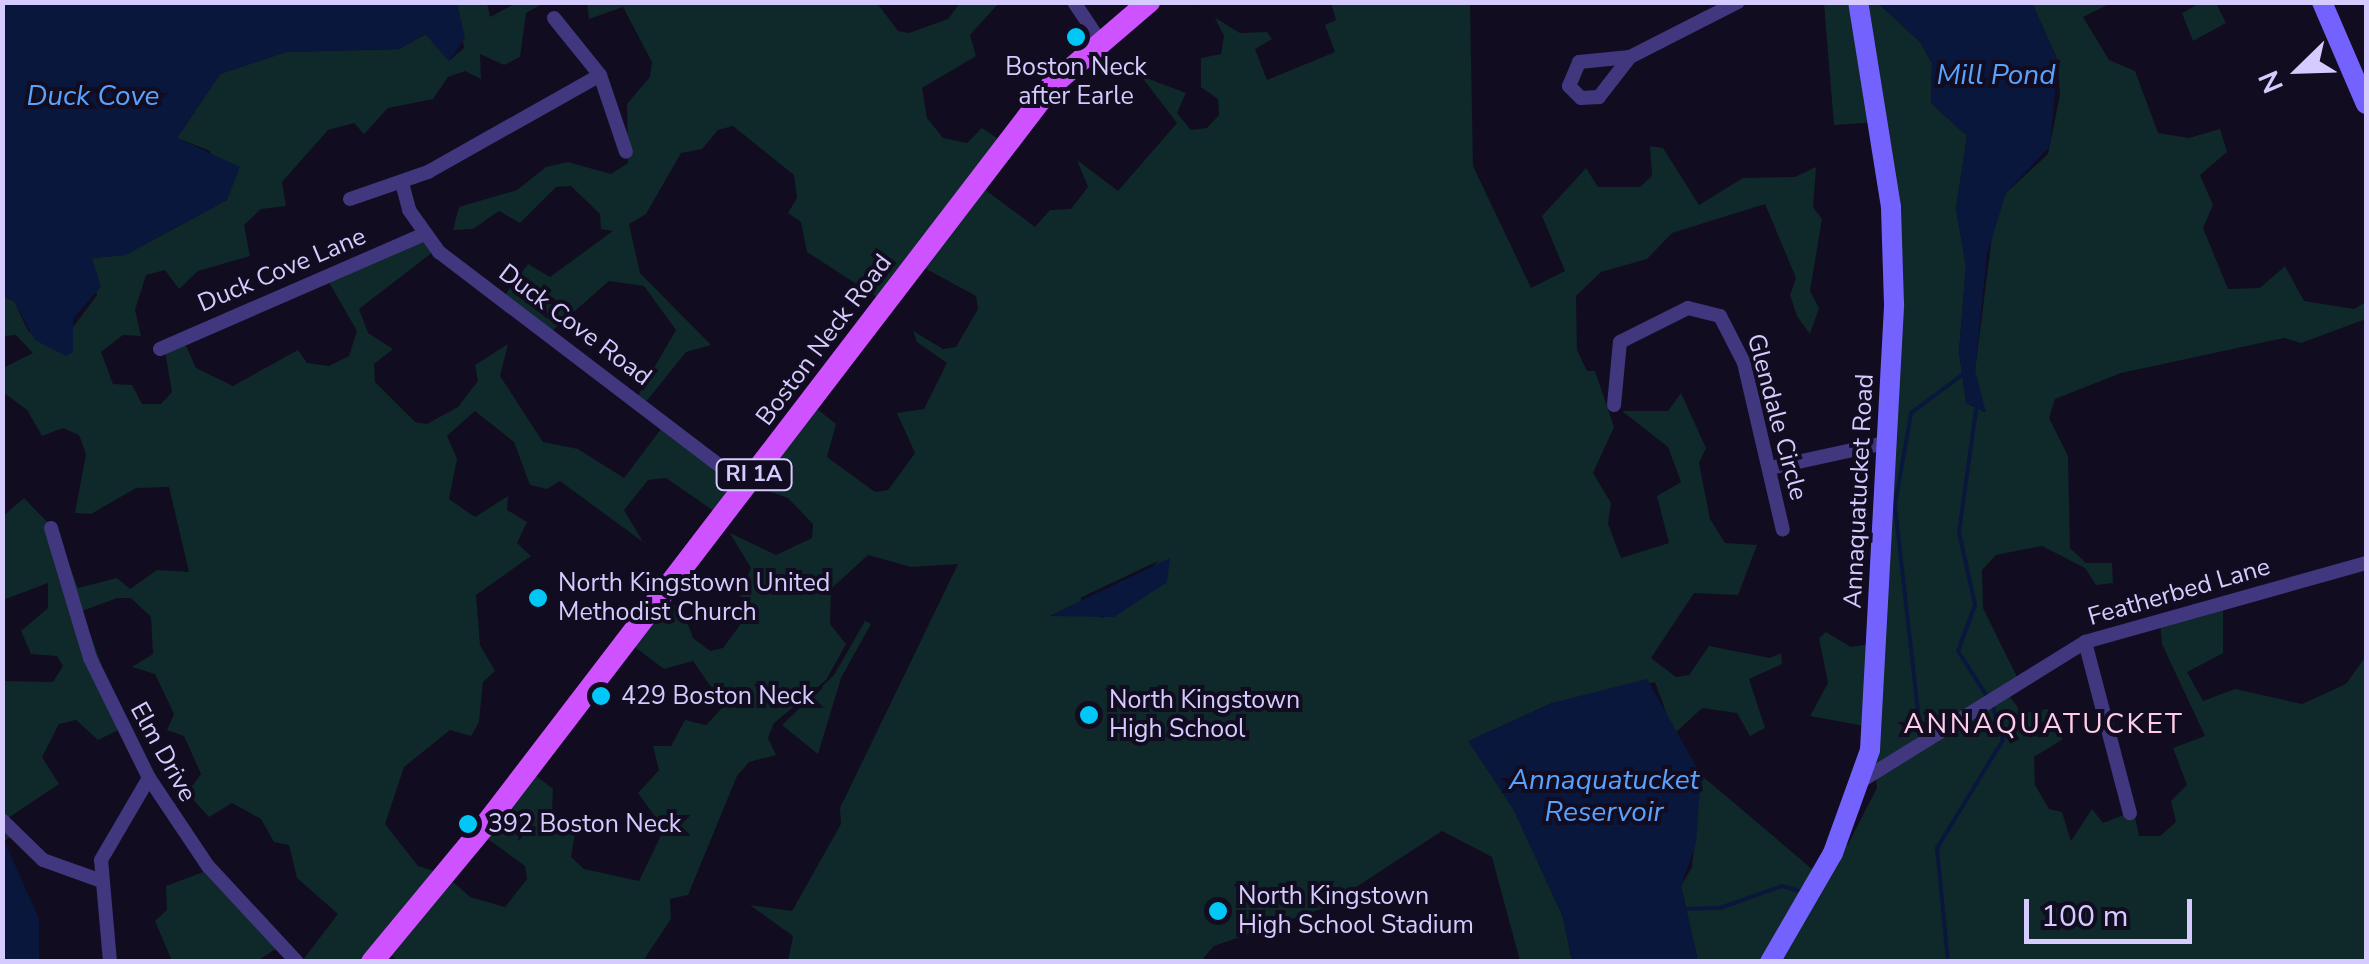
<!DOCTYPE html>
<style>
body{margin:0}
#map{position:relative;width:2369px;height:964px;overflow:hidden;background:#110c20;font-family:"Nunito Sans",sans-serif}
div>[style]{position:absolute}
.green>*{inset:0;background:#0f2829}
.water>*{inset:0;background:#09173c}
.stream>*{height:4px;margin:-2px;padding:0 2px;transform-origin:2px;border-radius:2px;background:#09173c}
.street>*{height:14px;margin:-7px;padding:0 7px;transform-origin:7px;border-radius:7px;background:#40377f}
.secondary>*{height:20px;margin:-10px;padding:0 10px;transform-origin:10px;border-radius:10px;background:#7462ff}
.primary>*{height:22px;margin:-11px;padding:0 11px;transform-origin:11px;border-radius:11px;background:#ce52ff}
.dots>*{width:28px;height:28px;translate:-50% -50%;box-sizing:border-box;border:5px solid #110c20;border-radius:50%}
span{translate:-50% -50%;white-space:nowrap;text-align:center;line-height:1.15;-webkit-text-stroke:8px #110c20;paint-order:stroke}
.shield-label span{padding:2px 8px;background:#110c20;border:2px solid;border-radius:8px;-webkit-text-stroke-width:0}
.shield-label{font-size:22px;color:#d6cbff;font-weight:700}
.poi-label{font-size:25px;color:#d6cbff}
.left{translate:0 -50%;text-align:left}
.street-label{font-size:25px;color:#d6cbff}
.water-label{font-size:28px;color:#59a3ff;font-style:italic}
.neighbourhood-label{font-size:28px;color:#ffcde8;letter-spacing:2.5px}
.frame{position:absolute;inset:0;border:5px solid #d6cbff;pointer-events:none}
.north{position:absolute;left:2249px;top:20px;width:100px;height:100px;-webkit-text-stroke:8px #110c20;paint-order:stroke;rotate:247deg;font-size:28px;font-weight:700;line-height:40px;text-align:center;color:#d6cbff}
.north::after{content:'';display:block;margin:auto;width:35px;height:45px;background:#d6cbff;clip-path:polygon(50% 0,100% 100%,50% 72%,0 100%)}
.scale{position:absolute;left:2024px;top:899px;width:168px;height:45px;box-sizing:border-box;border:5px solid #d6cbff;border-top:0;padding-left:12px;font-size:30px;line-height:35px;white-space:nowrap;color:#d6cbff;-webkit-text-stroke:8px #110c20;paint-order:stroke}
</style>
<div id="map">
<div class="green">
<div style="clip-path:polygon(2202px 2px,2216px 3px,2226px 23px,2193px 41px,2182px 13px)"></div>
<div style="clip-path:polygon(evenodd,457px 3px,487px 3px,490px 17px,516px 3px,544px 3px,526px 13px,520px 57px,504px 65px,480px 54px,481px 79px,465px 71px,448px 77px,433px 99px,388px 108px,364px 134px,354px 123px,328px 130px,282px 182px,286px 206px,261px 209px,244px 225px,250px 256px,198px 271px,179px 289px,165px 270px,146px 275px,135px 310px,141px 336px,123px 335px,101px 352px,113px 384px,132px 385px,142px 404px,161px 404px,172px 392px,165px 351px,183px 339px,196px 368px,233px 386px,298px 350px,307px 363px,329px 366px,349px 356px,357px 331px,326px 277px,420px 237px,433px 252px,359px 309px,368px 333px,393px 349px,374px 364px,375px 382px,415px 422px,427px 424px,458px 407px,478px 381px,475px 365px,508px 344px,500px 376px,543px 442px,578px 449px,624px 478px,664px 425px,742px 484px,721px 516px,666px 478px,648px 480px,624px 510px,643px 542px,560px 481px,547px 489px,530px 485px,514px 442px,475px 411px,447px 436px,457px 459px,449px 499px,475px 517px,508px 496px,507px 510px,527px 522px,517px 543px,531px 556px,476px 595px,480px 645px,495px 671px,483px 682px,479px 722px,471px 736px,450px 730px,404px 767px,385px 824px,418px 866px,444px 874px,470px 897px,505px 907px,527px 879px,525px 866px,481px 834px,529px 770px,553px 789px,552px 811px,575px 833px,571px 857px,584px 869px,639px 881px,664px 829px,638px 793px,659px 770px,653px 746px,671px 746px,685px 720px,706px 725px,724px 706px,693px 661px,664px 669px,627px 641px,662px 595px,683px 611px,693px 638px,710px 651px,723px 648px,748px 614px,740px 595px,751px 568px,730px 533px,776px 555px,812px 538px,813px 524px,788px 498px,749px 484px,812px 405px,836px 424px,827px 457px,875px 492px,888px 490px,915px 453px,897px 413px,924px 409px,947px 363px,917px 342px,913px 331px,943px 349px,956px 347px,978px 309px,976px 296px,919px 265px,886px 303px,807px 252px,801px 222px,788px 213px,797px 198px,794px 175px,733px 126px,718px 130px,702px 149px,681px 153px,646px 214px,629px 224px,640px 273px,711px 345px,686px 352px,645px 403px,636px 399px,676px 330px,644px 286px,609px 281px,551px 332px,502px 299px,528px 264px,550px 277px,613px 231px,601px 229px,600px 214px,571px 186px,556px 187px,520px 223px,499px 211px,473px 229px,453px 230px,459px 207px,517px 190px,546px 167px,568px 162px,611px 174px,628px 163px,627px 104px,650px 77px,652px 62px,623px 7px,589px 19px,587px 3px,877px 3px,898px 31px,909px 33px,948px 19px,960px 3px,999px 3px,970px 35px,976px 56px,922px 88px,927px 118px,943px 138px,967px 143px,982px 128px,1004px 143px,976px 183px,1035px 227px,1050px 210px,1071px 209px,1088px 187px,1077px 160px,1118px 191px,1177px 123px,1141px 76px,1186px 93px,1177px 113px,1191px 130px,1207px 128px,1219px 115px,1218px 99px,1201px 87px,1201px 58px,1221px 54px,1224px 36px,1215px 18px,1191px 3px,1240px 33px,1267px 32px,1272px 39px,1255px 49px,1267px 80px,1335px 52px,1325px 25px,1336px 20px,1331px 3px,1470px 3px,1473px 166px,1531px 288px,1565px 271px,1542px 216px,1586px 168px,1598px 187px,1640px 187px,1652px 176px,1650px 146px,1663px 148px,1699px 205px,1743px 178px,1795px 177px,1816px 167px,1813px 207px,1822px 219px,1810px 291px,1819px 308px,1810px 334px,1797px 316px,1790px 295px,1796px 278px,1765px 204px,1672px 233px,1647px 259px,1601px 272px,1576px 296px,1577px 350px,1587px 371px,1595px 371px,1614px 427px,1593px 473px,1611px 503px,1608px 524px,1621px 558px,1669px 543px,1657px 496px,1681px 482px,1668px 447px,1622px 411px,1668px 411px,1681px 393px,1706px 448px,1699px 463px,1710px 519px,1725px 543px,1757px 545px,1738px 595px,1694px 593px,1651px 658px,1676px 677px,1689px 675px,1709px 646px,1770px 658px,1781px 653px,1782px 664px,1749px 679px,1765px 728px,1750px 736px,1737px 713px,1702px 708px,1674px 734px,1655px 682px,1552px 703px,1469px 741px,1514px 810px,1563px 917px,1572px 961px,1520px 961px,1492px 857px,1442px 831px,1324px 908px,1214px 946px,1201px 961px,788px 961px,793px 936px,750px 905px,792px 911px,841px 824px,840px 808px,958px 564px,911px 567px,868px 555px,831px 589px,830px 624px,846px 644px,826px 680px,774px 723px,768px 738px,776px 755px,749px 762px,737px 776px,688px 895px,670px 899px,671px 919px,643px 961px,399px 962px,385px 950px,372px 961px,302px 961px,338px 914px,297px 878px,289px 845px,274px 842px,261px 819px,232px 803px,209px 817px,187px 793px,201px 774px,184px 736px,167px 730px,174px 714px,155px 674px,132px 667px,153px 654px,151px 617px,131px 598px,117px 598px,82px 611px,124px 727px,98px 740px,76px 720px,59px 724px,42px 757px,59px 784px,8px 818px,13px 836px,4px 841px,4px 681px,53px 682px,63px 666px,57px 656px,31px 654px,21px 631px,48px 608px,48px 583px,3px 600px,2px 517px,24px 498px,56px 531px,78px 588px,117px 578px,130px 589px,157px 570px,189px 572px,169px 487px,136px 488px,91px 514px,75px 513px,86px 454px,79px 435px,63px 428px,42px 436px,27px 410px,3px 392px,3px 368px,33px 353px,16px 335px,3px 336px,3px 297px,14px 301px,28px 331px,56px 350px,97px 295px,92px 258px,125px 255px,227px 200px,210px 151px,177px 138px,220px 74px,286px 52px,399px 49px,426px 34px,449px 61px,464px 48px,457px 3px,1158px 561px,1112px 615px,1101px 618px,1080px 598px,1158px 561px)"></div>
<div style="clip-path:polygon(1824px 3px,1878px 3px,1920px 42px,1932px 63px,1931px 103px,1967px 136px,1956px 209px,1966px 266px,1959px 352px,1966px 403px,1985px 412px,1975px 371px,1993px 228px,2006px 193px,2048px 154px,2060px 95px,2058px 61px,2032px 3px,2111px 3px,2083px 17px,2109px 60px,2135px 71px,2158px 133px,2189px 138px,2220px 129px,2227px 152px,2200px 175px,2213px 205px,2203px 228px,2228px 289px,2260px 288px,2285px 266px,2304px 301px,2354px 309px,2366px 302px,2366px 319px,2301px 343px,2284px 338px,2121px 373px,2055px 399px,2049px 418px,2068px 456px,2070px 548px,2086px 563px,2112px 563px,2113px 583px,2096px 585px,2085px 568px,2042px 546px,1996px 555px,1982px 570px,1983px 608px,2018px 679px,2005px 690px,2022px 713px,2048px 709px,2049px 727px,2063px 739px,2034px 757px,2035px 785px,2049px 809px,2062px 812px,2071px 841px,2092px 809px,2103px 823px,2134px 811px,2139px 836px,2160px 836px,2176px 822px,2171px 801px,2187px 785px,2173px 748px,2205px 736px,2162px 644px,2160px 622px,2223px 608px,2223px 653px,2187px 672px,2203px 701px,2235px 689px,2302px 704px,2346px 684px,2366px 656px,2366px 961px,1698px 961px,1681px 886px,1692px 867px,1701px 775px,1818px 874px,1848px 844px,1877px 788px,1870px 727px,1810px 716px,1828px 683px,1819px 638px,1826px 632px,1851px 647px,1876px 643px,1894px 305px,1879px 122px,1834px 125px)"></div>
<div style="clip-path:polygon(865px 621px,871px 624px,841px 678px,818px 754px,782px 725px,834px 675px)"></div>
<div style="clip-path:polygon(214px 868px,267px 919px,285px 943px,257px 961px,172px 961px,155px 921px,167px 910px,166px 886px)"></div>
</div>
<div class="water">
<div style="clip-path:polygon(2px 3px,457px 3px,465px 38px,449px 61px,425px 34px,399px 49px,286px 52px,220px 74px,177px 138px,240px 167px,227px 200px,125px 255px,92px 258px,101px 286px,73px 319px,73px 352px,66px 356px,35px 340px,14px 301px,3px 297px)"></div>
<div style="clip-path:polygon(1878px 3px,2032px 3px,2058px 61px,2050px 146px,2006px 193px,1987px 254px,1975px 371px,1986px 412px,1966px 403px,1959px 352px,1966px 266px,1956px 209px,1967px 136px,1931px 103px,1932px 63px,1920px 42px)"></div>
<div style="clip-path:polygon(1170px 558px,1167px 582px,1114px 617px,1049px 616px)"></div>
<div style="clip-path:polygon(1647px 679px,1701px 775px,1696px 843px,1681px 886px,1698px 961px,1572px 961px,1563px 917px,1514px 810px,1468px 741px,1552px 703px)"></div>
<div style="clip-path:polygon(3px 838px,39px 919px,39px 961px,3px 961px)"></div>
</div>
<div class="stream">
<div style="left:1976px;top:410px;width:123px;rotate:97.9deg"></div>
<div style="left:1959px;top:532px;width:75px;rotate:77.6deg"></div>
<div style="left:1975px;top:605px;width:49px;rotate:110.3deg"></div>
<div style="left:1958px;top:651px;width:56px;rotate:57.4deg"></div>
<div style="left:1921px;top:738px;width:234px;rotate:-96.4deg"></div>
<div style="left:1895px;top:505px;width:93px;rotate:-80.1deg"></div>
<div style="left:1911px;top:413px;width:64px;rotate:-36.7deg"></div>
<div style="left:1685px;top:909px;width:35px;rotate:-2deg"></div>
<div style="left:1720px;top:908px;width:66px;rotate:-19.5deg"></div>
<div style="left:1782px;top:886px;width:19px;rotate:16deg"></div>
<div style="left:1948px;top:962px;width:115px;rotate:-95.5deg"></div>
<div style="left:1937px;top:848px;width:127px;rotate:-58.6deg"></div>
<div style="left:2003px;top:740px;width:34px;rotate:-107deg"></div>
</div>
<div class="street">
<div style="left:1074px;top:2px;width:43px;rotate:56.3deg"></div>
<div style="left:554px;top:18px;width:73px;rotate:51.1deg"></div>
<div style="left:600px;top:75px;width:81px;rotate:71.3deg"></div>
<div style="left:1630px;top:57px;width:51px;rotate:127.8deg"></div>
<div style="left:1599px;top:97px;width:18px;rotate:177deg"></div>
<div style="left:1581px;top:98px;width:17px;rotate:-135deg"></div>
<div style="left:1569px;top:86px;width:26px;rotate:-67deg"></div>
<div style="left:1579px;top:62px;width:51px;rotate:-5.6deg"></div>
<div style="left:1630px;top:57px;width:121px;rotate:-27deg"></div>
<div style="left:402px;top:183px;width:28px;rotate:75deg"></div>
<div style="left:409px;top:210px;width:52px;rotate:54.5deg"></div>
<div style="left:439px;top:252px;width:386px;rotate:37.3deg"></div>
<div style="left:350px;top:199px;width:83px;rotate:-19.1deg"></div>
<div style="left:428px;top:172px;width:197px;rotate:-29.4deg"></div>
<div style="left:160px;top:349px;width:286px;rotate:-23.5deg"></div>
<div style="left:1614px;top:405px;width:63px;rotate:-84.6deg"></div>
<div style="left:1620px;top:342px;width:76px;rotate:-26.6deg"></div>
<div style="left:1688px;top:308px;width:33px;rotate:14deg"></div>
<div style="left:1720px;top:316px;width:53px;rotate:62.9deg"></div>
<div style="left:1744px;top:363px;width:171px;rotate:76.9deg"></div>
<div style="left:1770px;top:468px;width:118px;rotate:-12.3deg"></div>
<div style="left:51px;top:528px;width:136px;rotate:73.3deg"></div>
<div style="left:90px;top:658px;width:134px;rotate:63.8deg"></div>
<div style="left:149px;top:778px;width:106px;rotate:56.2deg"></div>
<div style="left:208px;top:866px;width:131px;rotate:47.2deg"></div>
<div style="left:2085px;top:642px;width:177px;rotate:75.3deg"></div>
<div style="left:1861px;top:781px;width:264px;rotate:-31.8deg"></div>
<div style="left:2085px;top:642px;width:292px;rotate:-15.7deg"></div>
<div style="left:2px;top:820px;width:57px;rotate:44.3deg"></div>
<div style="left:43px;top:860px;width:59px;rotate:19.7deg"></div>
<div style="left:110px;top:962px;width:102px;rotate:-95deg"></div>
<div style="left:101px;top:860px;width:95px;rotate:-59.7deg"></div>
</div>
<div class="secondary">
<div style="left:2322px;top:2px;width:111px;rotate:66.7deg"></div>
<div style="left:1770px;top:962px;width:126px;rotate:-60deg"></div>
<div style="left:1833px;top:853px;width:109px;rotate:-70.2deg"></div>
<div style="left:1870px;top:750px;width:447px;rotate:-86.9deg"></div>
<div style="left:1894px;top:304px;width:97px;rotate:-91.8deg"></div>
<div style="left:1891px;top:207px;width:208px;rotate:-99.1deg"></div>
</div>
<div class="primary">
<div style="left:372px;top:962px;width:174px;rotate:-50.4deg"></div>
<div style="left:483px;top:828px;width:936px;rotate:-52.55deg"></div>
<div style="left:1052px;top:85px;width:128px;rotate:-40.6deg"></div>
</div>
<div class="dots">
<div style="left:1076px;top:37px;background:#00c7f6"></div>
<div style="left:538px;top:598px;background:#00c7f6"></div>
<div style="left:601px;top:696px;background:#00c7f6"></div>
<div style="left:1089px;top:715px;background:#00c7f6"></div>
<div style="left:468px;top:824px;background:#00c7f6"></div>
<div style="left:1218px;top:911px;background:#00c7f6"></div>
</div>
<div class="shield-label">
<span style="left:754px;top:475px">RI 1A</span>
</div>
<div class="poi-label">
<span style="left:1076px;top:82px">Boston Neck<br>after Earle</span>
<span class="left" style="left:558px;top:598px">North Kingstown United<br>Methodist Church</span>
<span class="left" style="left:621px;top:696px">429 Boston Neck</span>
<span class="left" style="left:1109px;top:715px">North Kingstown<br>High School</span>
<span class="left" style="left:488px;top:824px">392 Boston Neck</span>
<span class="left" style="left:1238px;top:911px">North Kingstown<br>High School Stadium</span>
</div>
<div class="street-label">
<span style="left:282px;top:270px;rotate:-23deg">Duck Cove Lane</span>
<span style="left:575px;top:325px;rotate:37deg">Duck Cove Road</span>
<span style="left:824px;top:340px;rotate:-53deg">Boston Neck Road</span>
<span style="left:1777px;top:417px;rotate:75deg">Glendale Circle</span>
<span style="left:1859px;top:491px;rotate:-87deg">Annaquatucket Road</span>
<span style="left:2179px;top:592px;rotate:-16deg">Featherbed Lane</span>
<span style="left:163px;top:752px;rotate:61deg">Elm Drive</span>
</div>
<div class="water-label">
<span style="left:1996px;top:75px">Mill Pond</span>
<span style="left:93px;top:96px">Duck Cove</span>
<span style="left:1604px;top:796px">Annaquatucket<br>Reservoir</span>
</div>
<div class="neighbourhood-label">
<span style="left:2044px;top:724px">ANNAQUATUCKET</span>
</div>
<div class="frame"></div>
<div class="north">N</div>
<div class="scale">100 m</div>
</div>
